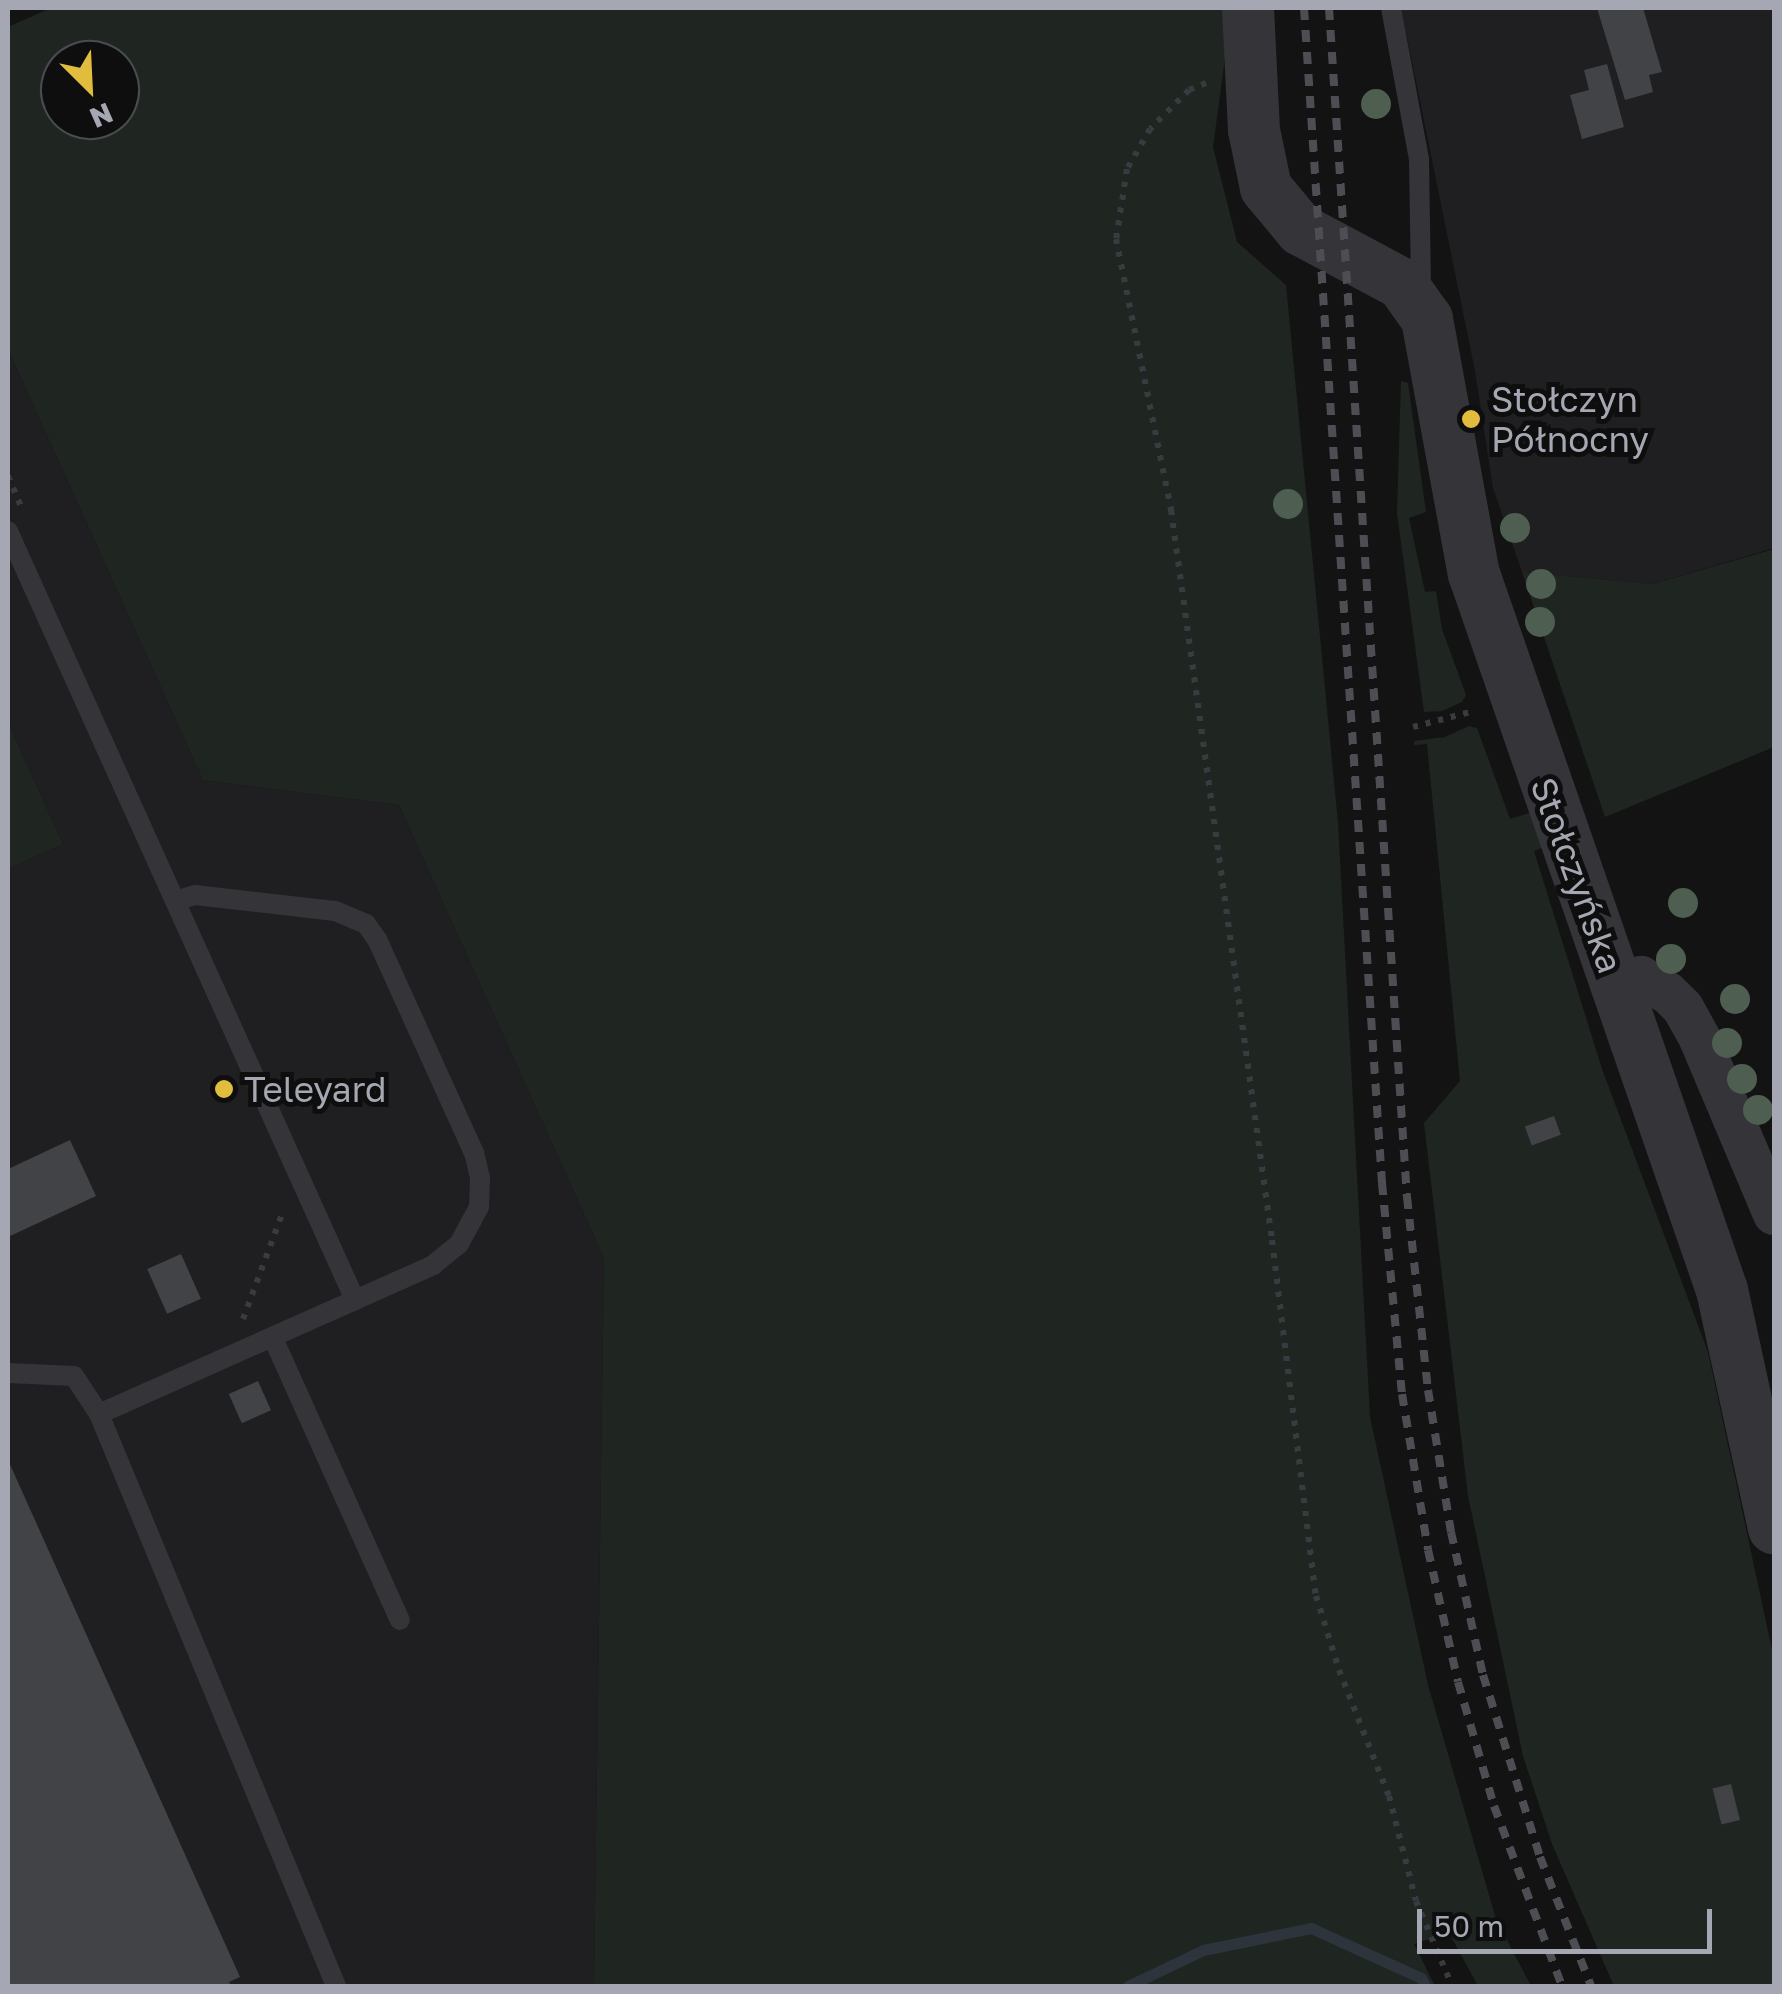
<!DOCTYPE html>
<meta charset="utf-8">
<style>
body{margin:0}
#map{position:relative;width:1782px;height:1994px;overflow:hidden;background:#131314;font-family:"Golos Text",sans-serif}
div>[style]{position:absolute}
.built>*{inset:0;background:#1f1f21}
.green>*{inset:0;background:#1f2621}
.stream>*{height:11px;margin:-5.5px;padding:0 5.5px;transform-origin:5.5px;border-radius:5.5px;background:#2d343c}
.building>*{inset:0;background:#424347;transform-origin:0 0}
.path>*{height:6px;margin-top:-3px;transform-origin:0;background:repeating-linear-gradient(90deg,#3a3b40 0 5px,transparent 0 13px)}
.service>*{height:20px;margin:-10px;padding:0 10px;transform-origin:10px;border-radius:10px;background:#343439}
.minor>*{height:42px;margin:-21px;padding:0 21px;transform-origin:21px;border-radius:21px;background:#343439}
.tertiary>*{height:52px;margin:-26px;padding:0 26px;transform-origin:26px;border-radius:26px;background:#343439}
.rail>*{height:8px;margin-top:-4px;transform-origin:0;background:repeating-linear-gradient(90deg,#4d4e54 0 12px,transparent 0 22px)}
.trees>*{width:30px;height:30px;margin:-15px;border-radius:50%;background:#4e5f51}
.dots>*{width:28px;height:28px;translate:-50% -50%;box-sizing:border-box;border:5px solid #0e0e0f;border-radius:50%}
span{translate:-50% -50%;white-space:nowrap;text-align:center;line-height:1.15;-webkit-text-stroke:10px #0e0e0f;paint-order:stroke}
.poi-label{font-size:35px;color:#a5a8b3}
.left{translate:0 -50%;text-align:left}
.street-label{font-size:35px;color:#a5a8b3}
.frame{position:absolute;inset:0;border:10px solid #a5a8b3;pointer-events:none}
.north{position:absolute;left:40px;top:40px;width:100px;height:100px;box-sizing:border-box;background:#0e0e0f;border:2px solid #4a4c51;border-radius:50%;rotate:156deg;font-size:28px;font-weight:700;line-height:40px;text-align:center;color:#a5a8b3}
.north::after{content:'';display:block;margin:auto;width:35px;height:45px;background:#e2bc3c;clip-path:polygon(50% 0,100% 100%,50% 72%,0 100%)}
.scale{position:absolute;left:1417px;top:1909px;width:295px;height:45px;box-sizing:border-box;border:5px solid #a5a8b3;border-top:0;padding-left:12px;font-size:30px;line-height:35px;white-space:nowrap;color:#a5a8b3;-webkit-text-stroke:8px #0e0e0f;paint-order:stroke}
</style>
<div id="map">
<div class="built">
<div style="clip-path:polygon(1401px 8px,1774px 8px,1774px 548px,1653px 584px,1522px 572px,1493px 488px,1475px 371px)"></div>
<div style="clip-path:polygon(8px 349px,203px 780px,399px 805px,604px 1258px,594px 1986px,8px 1986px,8px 869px,63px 844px,8px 722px)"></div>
</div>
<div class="green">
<div style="clip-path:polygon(evenodd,51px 8px,1224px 8px,1227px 43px,1213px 147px,1237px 242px,1286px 285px,1338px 823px,1370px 1417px,1428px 1685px,1496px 1919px,1531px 1986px,1478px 1986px,1449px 1933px,1414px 1944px,1435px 1986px,594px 1986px,604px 1258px,399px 805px,203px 780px,8px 349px,8px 27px,51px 8px,60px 60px,120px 60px,120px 120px,60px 120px,60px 60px)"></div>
<div style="clip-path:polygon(1401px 381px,1408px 383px,1426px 512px,1409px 518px,1425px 592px,1436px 591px,1442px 629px,1466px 695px,1462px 702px,1442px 711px,1424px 712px,1397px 513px)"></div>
<div style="clip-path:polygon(1774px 549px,1774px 747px,1605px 817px,1522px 572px,1653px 584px)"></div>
<div style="clip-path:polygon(8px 722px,63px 844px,8px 869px)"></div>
<div style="clip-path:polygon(1469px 726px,1477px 728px,1510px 819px,1532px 812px,1545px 847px,1534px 851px,1602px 1069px,1708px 1352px,1774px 1659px,1774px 1986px,1614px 1986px,1552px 1844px,1523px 1756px,1468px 1496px,1424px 1123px,1460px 1081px,1427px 744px,1414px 745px,1414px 741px,1445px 737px)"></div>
</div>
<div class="stream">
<div style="left:1128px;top:1986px;width:83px;rotate:-25.6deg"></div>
<div style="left:1203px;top:1950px;width:110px;rotate:-11.5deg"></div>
<div style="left:1311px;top:1928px;width:121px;rotate:24.4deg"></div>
<div style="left:1421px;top:1978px;width:9px;rotate:63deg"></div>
</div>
<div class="building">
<div style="clip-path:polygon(1597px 8px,1643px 8px,1662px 72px,1649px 75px,1653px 92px,1625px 100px)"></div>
<div style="clip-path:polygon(1607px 64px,1624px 127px,1582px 139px,1570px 95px,1589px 90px,1584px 70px)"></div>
<div style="left:1554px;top:1116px;width:20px;height:31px;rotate:70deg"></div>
<div style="clip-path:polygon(70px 1140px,96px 1196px,8px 1237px,8px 1169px)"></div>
<div style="left:181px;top:1254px;width:49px;height:37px;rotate:66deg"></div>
<div style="left:258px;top:1381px;width:32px;height:32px;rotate:66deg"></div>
<div style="clip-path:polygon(8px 1460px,240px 1977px,229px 1982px,231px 1986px,8px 1986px)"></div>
<div style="left:1731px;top:1784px;width:37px;height:19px;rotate:76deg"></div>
</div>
<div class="path">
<div style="left:1206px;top:83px;width:18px;rotate:158deg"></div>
<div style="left:1189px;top:90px;width:55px;rotate:135deg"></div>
<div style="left:1150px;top:129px;width:46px;rotate:119.9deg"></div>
<div style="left:1127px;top:169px;width:71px;rotate:98.9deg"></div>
<div style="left:1116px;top:239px;width:277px;rotate:78.5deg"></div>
<div style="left:1171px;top:510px;width:737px;rotate:82.12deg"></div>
<div style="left:1272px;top:1240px;width:359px;rotate:83deg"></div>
<div style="left:1316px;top:1596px;width:77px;rotate:72.7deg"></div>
<div style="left:1339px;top:1670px;width:136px;rotate:68.4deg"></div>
<div style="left:1389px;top:1796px;width:108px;rotate:75.6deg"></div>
<div style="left:1416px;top:1901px;width:92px;rotate:67deg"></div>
<div style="left:8px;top:476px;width:34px;rotate:67deg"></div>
<div style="left:1413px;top:727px;width:63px;rotate:-14.7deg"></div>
<div style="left:243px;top:1319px;width:112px;rotate:-69.6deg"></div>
</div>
<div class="service">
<div style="left:1391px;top:8px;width:154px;rotate:79.5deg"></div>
<div style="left:1419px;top:159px;width:133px;rotate:89.1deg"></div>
<div style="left:8px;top:531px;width:844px;rotate:65.71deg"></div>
<div style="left:273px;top:1338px;width:309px;rotate:65.8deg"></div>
<div style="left:8px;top:1373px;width:66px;rotate:2.6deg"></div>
<div style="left:74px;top:1376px;width:45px;rotate:56.7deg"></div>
<div style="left:99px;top:1414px;width:619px;rotate:67.49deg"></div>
<div style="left:99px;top:1414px;width:366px;rotate:-24deg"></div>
<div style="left:433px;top:1265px;width:33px;rotate:-39deg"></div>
<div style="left:459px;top:1244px;width:42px;rotate:-61.6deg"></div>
<div style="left:479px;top:1207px;width:29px;rotate:-88deg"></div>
<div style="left:480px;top:1178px;width:26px;rotate:-103deg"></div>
<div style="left:474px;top:1153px;width:233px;rotate:-114.4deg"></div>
<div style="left:378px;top:941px;width:21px;rotate:-125deg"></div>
<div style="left:366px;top:924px;width:34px;rotate:-157deg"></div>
<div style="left:335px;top:911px;width:141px;rotate:-173.5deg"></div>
<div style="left:195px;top:895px;width:21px;rotate:163deg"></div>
</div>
<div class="minor">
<div style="left:1616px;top:984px;width:26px;rotate:-16deg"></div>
<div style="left:1641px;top:977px;width:31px;rotate:31deg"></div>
<div style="left:1668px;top:993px;width:21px;rotate:45deg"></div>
<div style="left:1683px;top:1008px;width:35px;rotate:61deg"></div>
<div style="left:1700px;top:1039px;width:190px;rotate:67.1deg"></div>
</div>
<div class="tertiary">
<div style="left:1248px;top:8px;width:122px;rotate:87.2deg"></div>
<div style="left:1254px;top:130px;width:59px;rotate:78.3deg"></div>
<div style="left:1266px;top:188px;width:55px;rotate:50.2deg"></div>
<div style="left:1301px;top:230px;width:115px;rotate:28.1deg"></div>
<div style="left:1402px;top:284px;width:43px;rotate:54.5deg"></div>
<div style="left:1427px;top:319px;width:259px;rotate:79.6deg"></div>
<div style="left:1474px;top:574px;width:758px;rotate:70.9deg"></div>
<div style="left:1722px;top:1290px;width:244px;rotate:77.7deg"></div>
</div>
<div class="rail">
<div style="left:1304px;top:8px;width:1178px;rotate:86.2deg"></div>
<div style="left:1382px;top:1183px;width:212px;rotate:84.6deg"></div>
<div style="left:1402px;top:1394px;width:158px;rotate:80.5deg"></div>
<div style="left:1428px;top:1550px;width:135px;rotate:77.2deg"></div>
<div style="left:1458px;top:1682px;width:129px;rotate:73.8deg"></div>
<div style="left:1494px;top:1806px;width:192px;rotate:69.3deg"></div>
<div style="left:1329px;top:8px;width:1192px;rotate:86.25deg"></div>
<div style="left:1407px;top:1197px;width:194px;rotate:83.8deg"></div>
<div style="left:1428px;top:1390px;width:144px;rotate:80.8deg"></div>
<div style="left:1451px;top:1532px;width:147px;rotate:77.4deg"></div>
<div style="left:1483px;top:1675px;width:191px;rotate:72.6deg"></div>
<div style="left:1540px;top:1857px;width:139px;rotate:68.4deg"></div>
</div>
<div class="trees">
<div style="left:1376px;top:104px"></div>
<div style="left:1288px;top:504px"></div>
<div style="left:1515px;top:528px"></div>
<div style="left:1541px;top:584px"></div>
<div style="left:1540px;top:622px"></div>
<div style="left:1683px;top:903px"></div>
<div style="left:1671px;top:959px"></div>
<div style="left:1735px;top:999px"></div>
<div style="left:1727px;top:1043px"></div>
<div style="left:1742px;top:1079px"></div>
<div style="left:1758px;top:1110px"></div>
</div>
<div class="dots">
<div style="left:1471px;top:419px;background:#e2bc3c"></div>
<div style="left:224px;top:1089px;background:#e2bc3c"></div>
</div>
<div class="poi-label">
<span class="left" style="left:1491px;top:419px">Stołczyn<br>Północny</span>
<span class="left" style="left:244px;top:1089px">Teleyard</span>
</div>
<div class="street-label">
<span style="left:1577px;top:875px;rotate:70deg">Stołczyńska</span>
</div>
<div class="frame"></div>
<div class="north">N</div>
<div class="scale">50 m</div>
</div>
